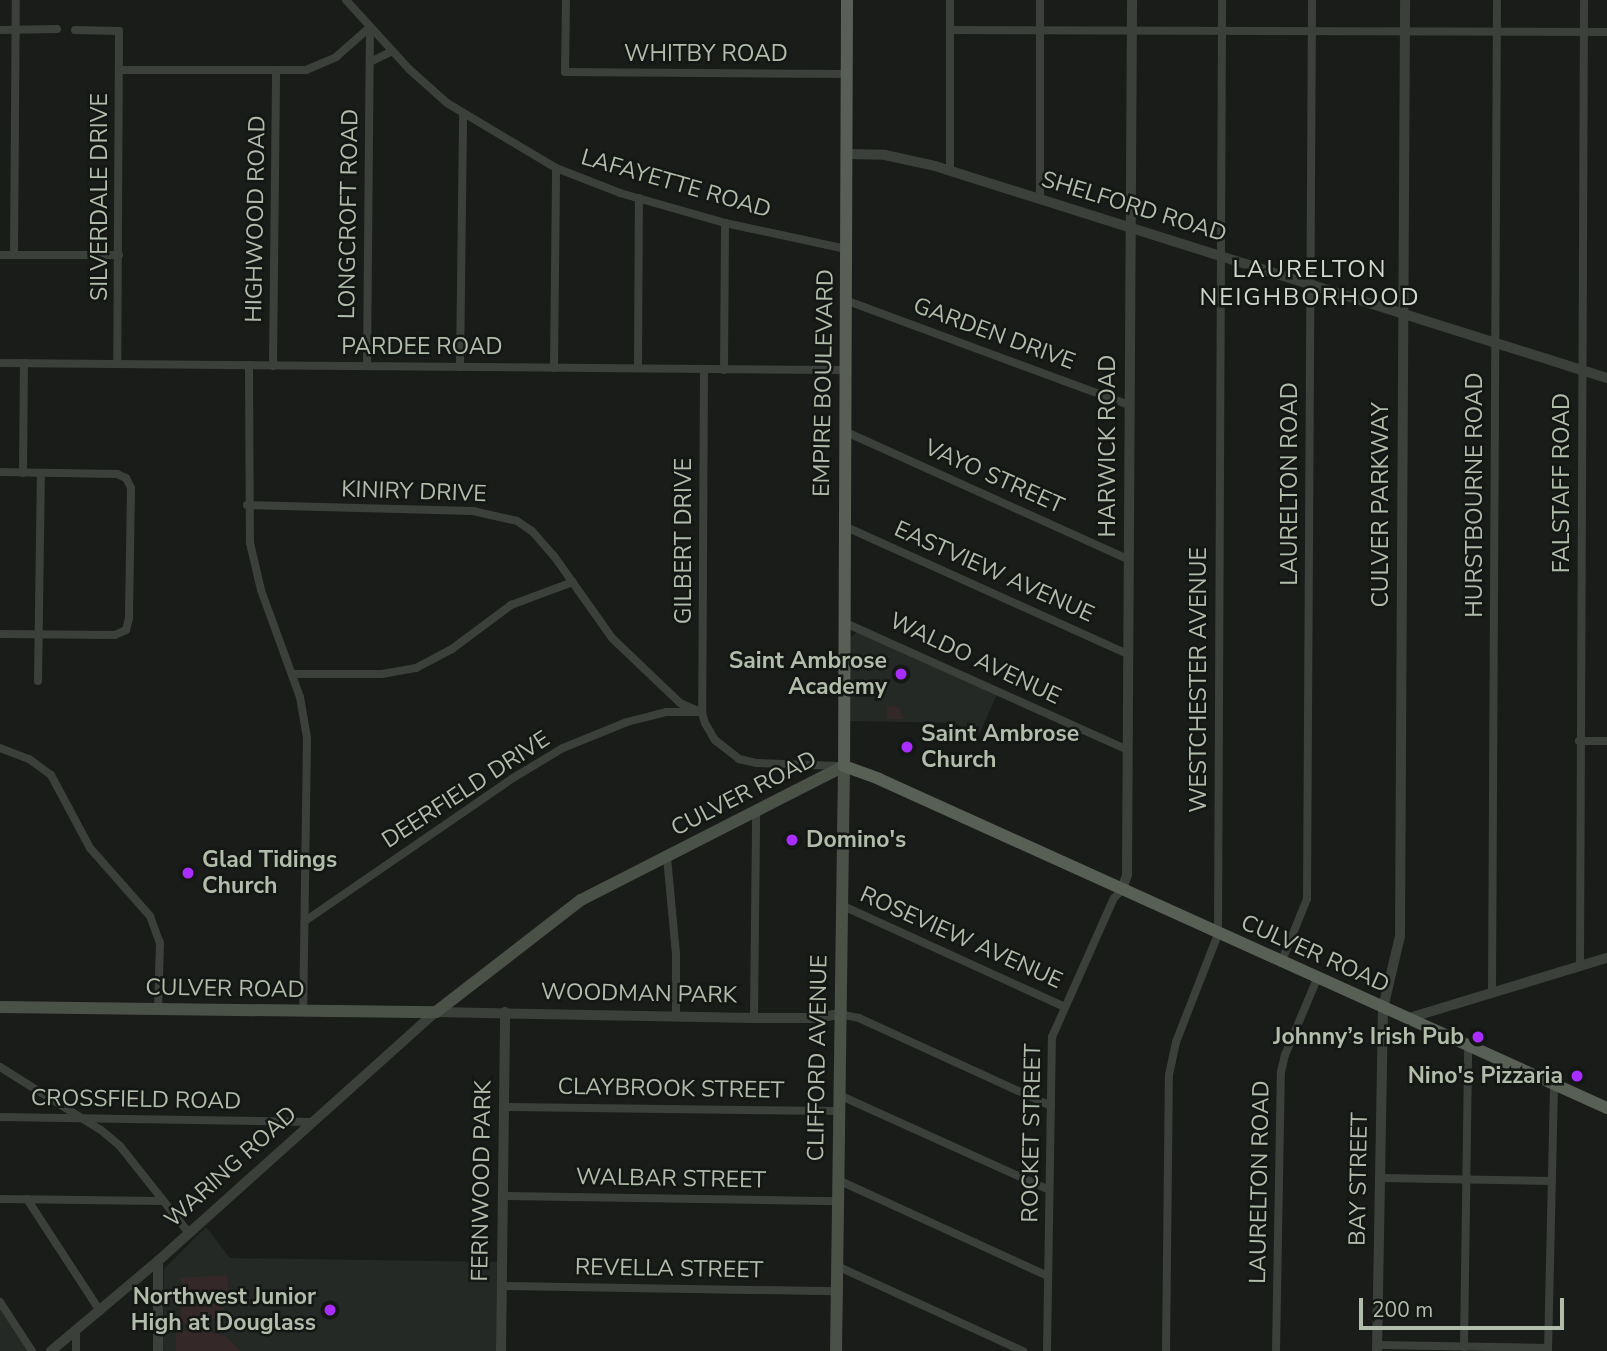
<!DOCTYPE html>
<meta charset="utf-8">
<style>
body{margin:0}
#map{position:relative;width:1607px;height:1351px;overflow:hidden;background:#191c19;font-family:"Nunito Sans",sans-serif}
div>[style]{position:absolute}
.built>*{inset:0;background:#252925}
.green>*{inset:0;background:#342928}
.minor>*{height:8px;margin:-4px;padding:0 4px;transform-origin:4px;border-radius:4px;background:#3b413a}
.tertiary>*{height:10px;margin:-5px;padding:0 5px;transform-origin:5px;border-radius:5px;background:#3b413a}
.secondary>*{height:12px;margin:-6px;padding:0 6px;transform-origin:6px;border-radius:6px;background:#4a5147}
.primary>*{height:12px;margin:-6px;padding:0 6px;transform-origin:6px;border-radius:6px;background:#586055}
.dots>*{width:19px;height:19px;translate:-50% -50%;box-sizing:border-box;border:4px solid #141714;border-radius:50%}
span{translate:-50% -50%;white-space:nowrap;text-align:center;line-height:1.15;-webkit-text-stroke:5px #141714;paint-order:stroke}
.street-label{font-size:23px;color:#b1bcaa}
.poi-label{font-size:23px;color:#b1bcaa;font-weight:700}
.right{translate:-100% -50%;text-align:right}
.left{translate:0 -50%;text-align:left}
.neighbourhood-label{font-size:24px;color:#d0d8cc;letter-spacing:2px}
.scale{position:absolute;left:1359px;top:1298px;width:205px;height:32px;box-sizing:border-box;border:4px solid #b1bcaa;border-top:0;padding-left:9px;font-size:21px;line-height:24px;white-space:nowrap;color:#b1bcaa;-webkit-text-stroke:5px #141714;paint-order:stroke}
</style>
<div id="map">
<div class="built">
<div style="clip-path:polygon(857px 632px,997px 694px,979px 735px,954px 723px,849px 721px,850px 638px)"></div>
<div style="clip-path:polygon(206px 1227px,230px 1258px,497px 1262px,496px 1351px,163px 1351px,164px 1269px)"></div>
<div style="clip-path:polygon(0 1309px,27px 1351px,0 1351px)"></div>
</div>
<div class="green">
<div style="clip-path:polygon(887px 706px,899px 707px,904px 719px,887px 719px)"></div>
<div style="clip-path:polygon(227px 1275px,228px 1296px,223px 1311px,213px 1319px,180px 1325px,181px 1278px)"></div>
<div style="clip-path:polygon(203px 1330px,225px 1336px,241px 1351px,176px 1351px,176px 1331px)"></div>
</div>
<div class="minor">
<div style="left:346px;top:0;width:93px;rotate:47.6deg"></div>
<div style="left:409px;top:69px;width:51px;rotate:41.8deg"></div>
<div style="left:447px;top:103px;width:127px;rotate:30.8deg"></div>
<div style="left:556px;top:168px;width:69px;rotate:21.3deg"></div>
<div style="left:620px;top:193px;width:109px;rotate:15.9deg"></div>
<div style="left:725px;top:223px;width:124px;rotate:12.1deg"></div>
<div style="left:566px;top:0;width:72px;rotate:90.8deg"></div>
<div style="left:565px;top:72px;width:282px;rotate:0.4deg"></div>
<div style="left:0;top:30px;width:57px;rotate:-1deg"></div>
<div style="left:75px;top:30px;width:44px;rotate:1.3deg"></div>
<div style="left:119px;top:31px;width:333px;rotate:90.3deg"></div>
<div style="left:950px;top:30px;width:657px;rotate:0.17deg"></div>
<div style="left:370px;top:62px;width:25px;rotate:-26deg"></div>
<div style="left:120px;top:70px;width:186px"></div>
<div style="left:306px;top:70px;width:33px;rotate:-23deg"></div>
<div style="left:336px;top:57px;width:45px;rotate:-41.4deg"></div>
<div style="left:950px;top:171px;width:171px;rotate:-90deg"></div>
<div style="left:1040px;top:199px;width:199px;rotate:-90deg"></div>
<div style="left:0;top:255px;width:119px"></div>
<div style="left:14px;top:255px;width:255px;rotate:-89.6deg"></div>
<div style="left:845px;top:300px;width:303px;rotate:20.3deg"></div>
<div style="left:0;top:363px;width:844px;rotate:0.48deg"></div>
<div style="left:249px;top:365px;width:178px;rotate:89.7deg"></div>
<div style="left:250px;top:543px;width:48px;rotate:76.8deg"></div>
<div style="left:261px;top:590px;width:114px;rotate:70deg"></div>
<div style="left:300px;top:697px;width:42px;rotate:80.3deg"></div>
<div style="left:307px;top:738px;width:274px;rotate:90.8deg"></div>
<div style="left:273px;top:366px;width:294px;rotate:-89.4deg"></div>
<div style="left:367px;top:366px;width:339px;rotate:-89.5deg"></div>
<div style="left:460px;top:367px;width:252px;rotate:-89.3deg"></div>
<div style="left:554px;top:368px;width:200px;rotate:-89.4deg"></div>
<div style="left:638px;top:368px;width:170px;rotate:-89.7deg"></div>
<div style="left:704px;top:370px;width:343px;rotate:90.3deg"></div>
<div style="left:702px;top:713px;width:10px;rotate:73deg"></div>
<div style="left:705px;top:723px;width:20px;rotate:60deg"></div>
<div style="left:715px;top:740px;width:31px;rotate:38deg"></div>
<div style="left:739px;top:759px;width:18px;rotate:13deg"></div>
<div style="left:757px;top:763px;width:82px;rotate:2.1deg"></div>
<div style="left:724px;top:370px;width:147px;rotate:-89.6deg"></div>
<div style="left:844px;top:431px;width:312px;rotate:24.3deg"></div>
<div style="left:0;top:472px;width:117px;rotate:1deg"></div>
<div style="left:117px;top:474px;width:10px;rotate:24deg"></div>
<div style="left:126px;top:478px;width:11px;rotate:63deg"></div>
<div style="left:131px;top:488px;width:130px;rotate:90.9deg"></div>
<div style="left:129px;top:618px;width:12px;rotate:104deg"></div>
<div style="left:126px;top:630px;width:12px;rotate:156deg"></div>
<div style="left:115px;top:635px;width:115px;rotate:-179.5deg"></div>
<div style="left:23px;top:473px;width:110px;rotate:-89.5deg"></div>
<div style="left:247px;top:505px;width:226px;rotate:1.5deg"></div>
<div style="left:473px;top:511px;width:45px;rotate:12.8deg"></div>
<div style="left:517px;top:521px;width:18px;rotate:34deg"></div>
<div style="left:532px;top:531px;width:33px;rotate:49deg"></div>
<div style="left:554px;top:556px;width:100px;rotate:54.7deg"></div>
<div style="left:612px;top:638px;width:94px;rotate:43.7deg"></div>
<div style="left:680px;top:703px;width:24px;rotate:24deg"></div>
<div style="left:844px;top:526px;width:312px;rotate:24.3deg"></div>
<div style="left:843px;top:622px;width:312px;rotate:24.2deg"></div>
<div style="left:294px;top:674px;width:88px"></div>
<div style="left:382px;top:674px;width:35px;rotate:-10deg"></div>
<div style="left:416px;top:668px;width:41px;rotate:-27.8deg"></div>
<div style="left:452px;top:649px;width:74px;rotate:-36.7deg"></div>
<div style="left:511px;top:605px;width:66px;rotate:-20.4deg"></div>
<div style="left:38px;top:681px;width:208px;rotate:-89.2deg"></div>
<div style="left:1579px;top:741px;width:28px"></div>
<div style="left:0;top:748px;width:31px;rotate:21deg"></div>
<div style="left:29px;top:759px;width:27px;rotate:36deg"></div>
<div style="left:51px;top:775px;width:83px;rotate:61.9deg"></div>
<div style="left:90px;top:848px;width:91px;rotate:48.6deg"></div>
<div style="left:150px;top:916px;width:29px;rotate:70deg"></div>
<div style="left:160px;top:943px;width:66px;rotate:91.7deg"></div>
<div style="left:667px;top:857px;width:97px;rotate:84.7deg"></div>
<div style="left:676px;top:954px;width:63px;rotate:90deg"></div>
<div style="left:841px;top:905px;width:246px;rotate:24.5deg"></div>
<div style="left:305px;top:921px;width:252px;rotate:-34.5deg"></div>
<div style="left:513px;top:778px;width:58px;rotate:-31deg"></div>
<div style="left:563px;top:748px;width:69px;rotate:-22.1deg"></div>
<div style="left:627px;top:722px;width:40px;rotate:-14.4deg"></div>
<div style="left:666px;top:712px;width:30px"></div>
<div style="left:1281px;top:963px;width:69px;rotate:-67.9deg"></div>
<div style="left:1307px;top:899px;width:899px;rotate:-89.68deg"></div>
<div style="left:1580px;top:966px;width:966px;rotate:-89.76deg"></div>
<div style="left:1492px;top:991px;width:991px;rotate:-89.71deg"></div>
<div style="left:839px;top:1014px;width:20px;rotate:11deg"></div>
<div style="left:859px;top:1018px;width:211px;rotate:24.6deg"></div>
<div style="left:754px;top:1018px;width:205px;rotate:-89.4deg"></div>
<div style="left:0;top:1067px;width:119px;rotate:32deg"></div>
<div style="left:101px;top:1130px;width:25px;rotate:40deg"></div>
<div style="left:120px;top:1146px;width:111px;rotate:51.6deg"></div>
<div style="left:839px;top:1095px;width:230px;rotate:24.3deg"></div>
<div style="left:504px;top:1107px;width:334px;rotate:0.7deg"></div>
<div style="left:0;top:1117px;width:313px;rotate:0.9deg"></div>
<div style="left:1380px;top:1178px;width:172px;rotate:1deg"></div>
<div style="left:838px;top:1180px;width:231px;rotate:24.6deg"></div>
<div style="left:503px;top:1196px;width:334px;rotate:0.9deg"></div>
<div style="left:0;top:1199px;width:162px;rotate:0.7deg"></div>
<div style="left:27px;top:1199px;width:134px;rotate:56.9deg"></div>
<div style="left:837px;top:1266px;width:205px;rotate:24.6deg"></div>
<div style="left:501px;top:1286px;width:335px;rotate:0.9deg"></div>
<div style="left:0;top:1302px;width:59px;rotate:56.9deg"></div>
<div style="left:76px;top:1330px;width:21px;rotate:90deg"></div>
<div style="left:1378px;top:1345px;width:170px;rotate:1deg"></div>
<div style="left:1464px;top:1347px;width:302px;rotate:-89.2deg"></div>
<div style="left:1047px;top:1351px;width:314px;rotate:-89.1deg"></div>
<div style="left:1052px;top:1037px;width:152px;rotate:-66deg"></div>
<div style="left:1114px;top:898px;width:10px;rotate:-45deg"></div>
<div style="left:1166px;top:1351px;width:276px;rotate:-89.4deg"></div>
<div style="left:1169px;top:1075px;width:34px;rotate:-78deg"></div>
<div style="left:1176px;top:1042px;width:116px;rotate:-68.7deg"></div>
<div style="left:1218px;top:934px;width:934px;rotate:-89.75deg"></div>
<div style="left:1276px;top:1351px;width:279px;rotate:-89deg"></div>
<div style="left:1281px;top:1072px;width:17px;rotate:-77deg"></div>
<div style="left:1285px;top:1055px;width:82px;rotate:-67.2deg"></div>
<div style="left:1548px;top:1351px;width:266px;rotate:-88.7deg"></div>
</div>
<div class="tertiary">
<div style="left:846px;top:154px;width:39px;rotate:1deg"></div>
<div style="left:885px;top:155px;width:51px;rotate:12.4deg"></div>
<div style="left:935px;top:166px;width:705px;rotate:17.51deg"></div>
<div style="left:1121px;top:891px;width:17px;rotate:-69deg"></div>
<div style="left:1127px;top:875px;width:875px;rotate:-89.67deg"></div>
<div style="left:1409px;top:1018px;width:207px;rotate:-16.9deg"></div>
<div style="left:158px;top:1261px;width:90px;rotate:90deg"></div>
<div style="left:51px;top:1351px;width:140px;rotate:-40.1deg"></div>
<div style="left:158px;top:1261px;width:373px;rotate:-41.9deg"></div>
<div style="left:436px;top:1012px;width:318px;rotate:1.1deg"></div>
<div style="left:754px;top:1018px;width:63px"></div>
<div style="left:817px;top:1018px;width:22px;rotate:-10deg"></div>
<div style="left:501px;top:1351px;width:339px;rotate:-89.3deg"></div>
<div style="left:1377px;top:1351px;width:343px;rotate:-89deg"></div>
<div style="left:1383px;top:1008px;width:74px;rotate:-76.7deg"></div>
<div style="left:1400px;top:936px;width:936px;rotate:-89.69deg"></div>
</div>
<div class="secondary">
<div style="left:0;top:1007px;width:436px;rotate:0.7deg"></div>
<div style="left:436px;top:1012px;width:183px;rotate:-37.7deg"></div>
<div style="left:581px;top:900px;width:295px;rotate:-27deg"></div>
<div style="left:844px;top:766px;width:585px;rotate:90.78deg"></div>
</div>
<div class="primary">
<div style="left:847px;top:0;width:766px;rotate:90.22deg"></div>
<div style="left:844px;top:766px;width:37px;rotate:20deg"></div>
<div style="left:879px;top:779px;width:799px;rotate:24.32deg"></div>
</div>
<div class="dots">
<div style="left:901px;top:674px;background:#a92dff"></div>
<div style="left:907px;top:747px;background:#a92dff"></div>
<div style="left:792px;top:840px;background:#a92dff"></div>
<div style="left:188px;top:873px;background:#a92dff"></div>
<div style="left:1478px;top:1037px;background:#a92dff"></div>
<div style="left:1577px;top:1076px;background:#a92dff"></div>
<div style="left:330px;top:1310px;background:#a92dff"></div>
</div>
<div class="street-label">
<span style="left:706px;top:54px">WHITBY ROAD</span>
<span style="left:676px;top:184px;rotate:16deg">LAFAYETTE ROAD</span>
<span style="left:100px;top:197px;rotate:-90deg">SILVERDALE DRIVE</span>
<span style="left:1134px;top:207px;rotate:17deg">SHELFORD ROAD</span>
<span style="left:349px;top:214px;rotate:-89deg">LONGCROFT ROAD</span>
<span style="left:256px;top:219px;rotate:-89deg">HIGHWOOD ROAD</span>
<span style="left:994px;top:334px;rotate:20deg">GARDEN DRIVE</span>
<span style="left:422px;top:347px">PARDEE ROAD</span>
<span style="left:824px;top:383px;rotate:-89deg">EMPIRE BOULEVARD</span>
<span style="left:1108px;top:446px;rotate:-90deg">HARWICK ROAD</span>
<span style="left:994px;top:477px;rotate:24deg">VAYO STREET</span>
<span style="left:1562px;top:483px;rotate:-90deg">FALSTAFF ROAD</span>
<span style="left:1290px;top:484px;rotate:-90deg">LAURELTON ROAD</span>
<span style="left:414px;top:492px;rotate:2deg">KINIRY DRIVE</span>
<span style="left:1475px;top:495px;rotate:-90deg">HURSTBOURNE ROAD</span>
<span style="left:1381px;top:505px;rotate:-90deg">CULVER PARKWAY</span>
<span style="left:684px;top:541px;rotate:-90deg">GILBERT DRIVE</span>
<span style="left:994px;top:572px;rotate:24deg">EASTVIEW AVENUE</span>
<span style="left:975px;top:659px;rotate:25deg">WALDO AVENUE</span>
<span style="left:1199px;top:680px;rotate:-90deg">WESTCHESTER AVENUE</span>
<span style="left:466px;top:790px;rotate:-33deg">DEERFIELD DRIVE</span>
<span style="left:744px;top:794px;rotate:-27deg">CULVER ROAD</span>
<span style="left:961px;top:938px;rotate:24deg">ROSEVIEW AVENUE</span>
<span style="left:1315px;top:954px;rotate:24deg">CULVER ROAD</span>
<span style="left:225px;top:989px;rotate:1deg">CULVER ROAD</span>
<span style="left:639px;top:994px;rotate:1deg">WOODMAN PARK</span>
<span style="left:818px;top:1058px;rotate:-89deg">CLIFFORD AVENUE</span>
<span style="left:671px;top:1089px;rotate:1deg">CLAYBROOK STREET</span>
<span style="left:136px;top:1100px;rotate:1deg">CROSSFIELD ROAD</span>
<span style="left:1032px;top:1133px;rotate:-89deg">ROCKET STREET</span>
<span style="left:231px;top:1167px;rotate:-42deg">WARING ROAD</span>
<span style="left:671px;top:1179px;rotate:1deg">WALBAR STREET</span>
<span style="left:1359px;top:1179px;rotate:-89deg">BAY STREET</span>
<span style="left:482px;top:1181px;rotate:-89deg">FERNWOOD PARK</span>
<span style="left:1260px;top:1182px;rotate:-89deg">LAURELTON ROAD</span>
<span style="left:669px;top:1269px;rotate:1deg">REVELLA STREET</span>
</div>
<div class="poi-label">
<span class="right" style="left:887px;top:674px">Saint Ambrose<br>Academy</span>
<span class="left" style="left:921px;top:747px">Saint Ambrose<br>Church</span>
<span class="left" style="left:806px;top:840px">Domino's</span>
<span class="left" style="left:202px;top:873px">Glad Tidings<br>Church</span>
<span class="right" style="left:1464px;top:1037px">Johnny’s Irish Pub</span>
<span class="right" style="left:1563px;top:1076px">Nino's Pizzaria</span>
<span class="right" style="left:316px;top:1310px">Northwest Junior<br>High at Douglass</span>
</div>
<div class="neighbourhood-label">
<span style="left:1310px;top:284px">LAURELTON<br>NEIGHBORHOOD</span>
</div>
<div class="scale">200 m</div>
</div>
